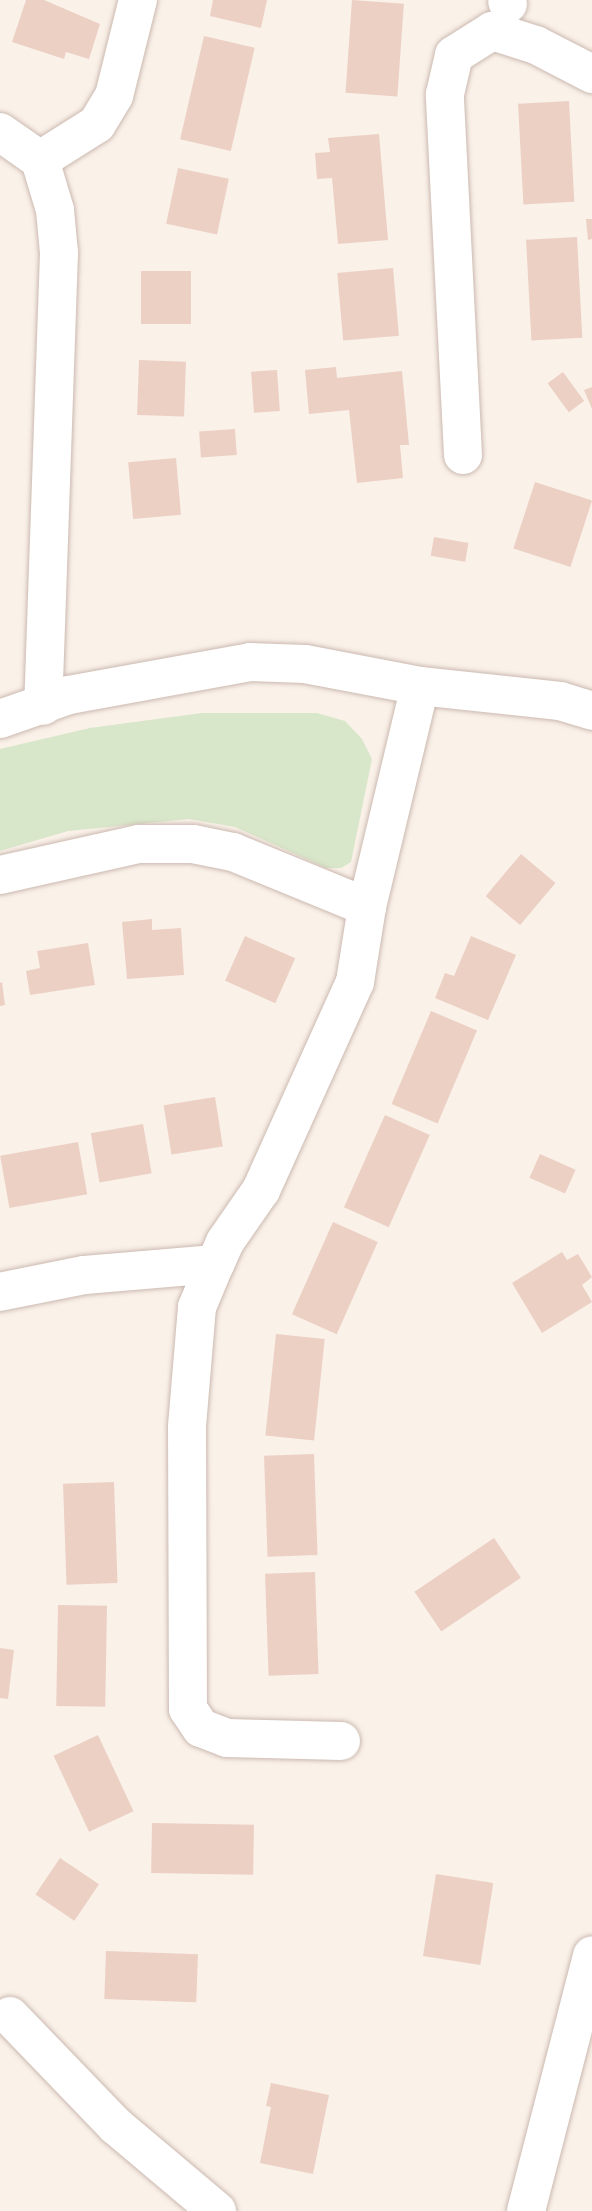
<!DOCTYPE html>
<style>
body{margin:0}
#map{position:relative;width:592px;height:2211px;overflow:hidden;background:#faf1e9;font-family:Roboto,sans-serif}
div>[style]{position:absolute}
.green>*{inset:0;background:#d8e6c9}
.building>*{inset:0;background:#ecd0c4;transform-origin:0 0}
.roads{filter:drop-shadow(0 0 2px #cbb9b0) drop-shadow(0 0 2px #cbb9b0)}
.street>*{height:38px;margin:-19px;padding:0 19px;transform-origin:19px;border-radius:19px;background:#fff}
span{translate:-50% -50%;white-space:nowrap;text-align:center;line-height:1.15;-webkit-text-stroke:7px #fdf6ef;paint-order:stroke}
</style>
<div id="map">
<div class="green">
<div style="clip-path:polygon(202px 713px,317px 713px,345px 721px,362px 739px,372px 759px,351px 862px,341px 868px,326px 868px,235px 827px,189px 819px,68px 831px,0 851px,0 749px,90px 728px)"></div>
</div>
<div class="building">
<div style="clip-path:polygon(26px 0,44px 0,100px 24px,89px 59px,66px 52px,64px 59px,12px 42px)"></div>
<div style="clip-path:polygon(213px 0,267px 0,261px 28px,210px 16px)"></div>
<div style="left:352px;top:0;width:52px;height:93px;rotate:4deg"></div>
<div style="left:204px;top:36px;width:52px;height:106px;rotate:13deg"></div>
<div style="left:569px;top:101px;width:101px;height:51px;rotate:87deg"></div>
<div style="clip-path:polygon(379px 134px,388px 240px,338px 244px,332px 178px,317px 179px,315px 153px,330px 152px,328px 138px)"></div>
<div style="left:178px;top:168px;width:52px;height:57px;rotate:12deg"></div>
<div style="clip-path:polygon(586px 219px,592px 219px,592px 239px,588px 240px)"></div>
<div style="left:577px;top:237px;width:101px;height:51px;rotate:87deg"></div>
<div style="left:393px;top:268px;width:68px;height:56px;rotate:85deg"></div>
<div style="left:141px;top:271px;width:50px;height:53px"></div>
<div style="left:139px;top:360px;width:47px;height:55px;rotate:2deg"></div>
<div style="clip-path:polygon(336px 367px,337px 378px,402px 371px,409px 445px,400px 445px,403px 478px,357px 483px,349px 410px,309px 414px,305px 370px)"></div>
<div style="left:277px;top:370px;width:41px;height:26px;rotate:86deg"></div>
<div style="left:563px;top:372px;width:36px;height:19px;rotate:54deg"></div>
<div style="clip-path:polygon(592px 387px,592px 409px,584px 390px)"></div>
<div style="left:235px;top:429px;width:26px;height:36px;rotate:86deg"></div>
<div style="left:176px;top:458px;width:57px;height:48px;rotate:85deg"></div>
<div style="left:535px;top:482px;width:60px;height:70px;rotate:18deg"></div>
<div style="left:434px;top:537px;width:35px;height:19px;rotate:10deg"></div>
<div style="left:521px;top:854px;width:45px;height:55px;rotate:40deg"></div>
<div style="clip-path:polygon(152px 919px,152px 930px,181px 928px,184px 975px,127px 979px,122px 922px)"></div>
<div style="left:245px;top:936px;width:55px;height:49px;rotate:24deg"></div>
<div style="clip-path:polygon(471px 936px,516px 955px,488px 1020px,435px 998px,445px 973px,454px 976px)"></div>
<div style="clip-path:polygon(88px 943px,95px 985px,30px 995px,26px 971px,40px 968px,37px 951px)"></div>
<div style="clip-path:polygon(2px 982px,5px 1005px,0 1006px,0 983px)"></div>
<div style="left:431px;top:1011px;width:50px;height:101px;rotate:23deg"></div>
<div style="left:215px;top:1097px;width:50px;height:52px;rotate:81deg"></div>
<div style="left:385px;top:1115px;width:49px;height:101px;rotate:24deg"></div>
<div style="left:143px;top:1124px;width:50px;height:53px;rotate:80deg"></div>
<div style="left:78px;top:1142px;width:53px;height:79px;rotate:80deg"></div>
<div style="left:540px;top:1154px;width:39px;height:26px;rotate:24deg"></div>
<div style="left:333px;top:1222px;width:49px;height:101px;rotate:24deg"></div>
<div style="clip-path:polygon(562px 1252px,567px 1260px,578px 1254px,592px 1277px,582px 1285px,592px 1302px,542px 1333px,512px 1283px)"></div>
<div style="left:276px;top:1334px;width:49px;height:102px;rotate:6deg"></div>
<div style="left:314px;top:1454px;width:101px;height:50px;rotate:88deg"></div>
<div style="left:114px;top:1482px;width:101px;height:51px;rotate:88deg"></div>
<div style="left:494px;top:1538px;width:48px;height:96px;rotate:56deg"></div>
<div style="left:315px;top:1572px;width:102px;height:50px;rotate:88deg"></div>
<div style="left:58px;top:1605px;width:49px;height:101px;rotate:1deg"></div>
<div style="clip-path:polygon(0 1648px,14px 1650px,8px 1699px,0 1698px)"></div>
<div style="left:98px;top:1735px;width:84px;height:49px;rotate:65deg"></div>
<div style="left:152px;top:1823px;width:102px;height:50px;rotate:1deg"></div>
<div style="left:60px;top:1858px;width:47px;height:44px;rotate:34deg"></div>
<div style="left:436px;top:1874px;width:58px;height:83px;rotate:9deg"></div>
<div style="left:106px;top:1951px;width:92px;height:48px;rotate:2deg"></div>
<div style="clip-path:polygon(271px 2083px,329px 2095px,313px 2174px,260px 2163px,271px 2107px,266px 2106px)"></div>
</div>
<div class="roads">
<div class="street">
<div style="left:507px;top:0;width:4px;rotate:76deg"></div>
<div style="left:0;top:132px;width:49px;rotate:35deg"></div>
<div style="left:40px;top:160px;width:67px;rotate:-32.3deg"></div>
<div style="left:97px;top:124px;width:33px;rotate:-59deg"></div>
<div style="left:114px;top:96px;width:99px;rotate:-76deg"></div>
<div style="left:40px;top:160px;width:52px;rotate:73.3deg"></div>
<div style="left:55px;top:210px;width:43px;rotate:84.7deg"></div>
<div style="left:59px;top:253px;width:453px;rotate:92deg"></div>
<div style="left:463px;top:455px;width:361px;rotate:-92.9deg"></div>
<div style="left:445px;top:94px;width:40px;rotate:-77deg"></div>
<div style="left:454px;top:55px;width:45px;rotate:-32.3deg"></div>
<div style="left:492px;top:31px;width:46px;rotate:17.7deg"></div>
<div style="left:536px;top:45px;width:63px;rotate:27.4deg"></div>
<div style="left:420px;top:686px;width:141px;rotate:6.1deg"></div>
<div style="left:560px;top:701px;width:34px;rotate:17deg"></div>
<div style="left:0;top:719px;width:73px;rotate:-19.2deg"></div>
<div style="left:69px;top:695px;width:184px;rotate:-10.3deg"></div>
<div style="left:250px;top:662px;width:55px;rotate:2.1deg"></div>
<div style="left:305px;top:664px;width:117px;rotate:10.8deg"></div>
<div style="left:420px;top:686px;width:227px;rotate:103.5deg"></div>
<div style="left:367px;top:907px;width:76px;rotate:99.1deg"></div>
<div style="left:355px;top:982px;width:228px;rotate:114.3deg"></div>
<div style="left:261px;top:1190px;width:63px;rotate:124.7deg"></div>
<div style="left:225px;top:1242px;width:24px;rotate:114deg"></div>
<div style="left:215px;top:1264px;width:131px;rotate:175.2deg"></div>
<div style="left:84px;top:1275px;width:86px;rotate:168.6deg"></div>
<div style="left:0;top:875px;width:142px;rotate:-12.6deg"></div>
<div style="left:139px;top:844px;width:54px"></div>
<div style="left:193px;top:844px;width:41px;rotate:11.3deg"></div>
<div style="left:233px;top:852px;width:145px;rotate:22.3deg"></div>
<div style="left:215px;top:1264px;width:47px;rotate:112.7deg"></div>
<div style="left:197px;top:1307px;width:120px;rotate:94.8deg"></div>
<div style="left:187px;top:1427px;width:282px;rotate:89.8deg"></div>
<div style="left:188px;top:1709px;width:23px;rotate:56deg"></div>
<div style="left:201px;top:1728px;width:28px;rotate:21deg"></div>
<div style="left:227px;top:1738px;width:114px;rotate:1.5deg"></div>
<div style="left:10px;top:2016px;width:153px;rotate:46.1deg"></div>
<div style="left:116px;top:2126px;width:132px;rotate:40.1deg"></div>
<div style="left:526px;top:2211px;width:264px;rotate:-75.5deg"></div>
</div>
</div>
</div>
